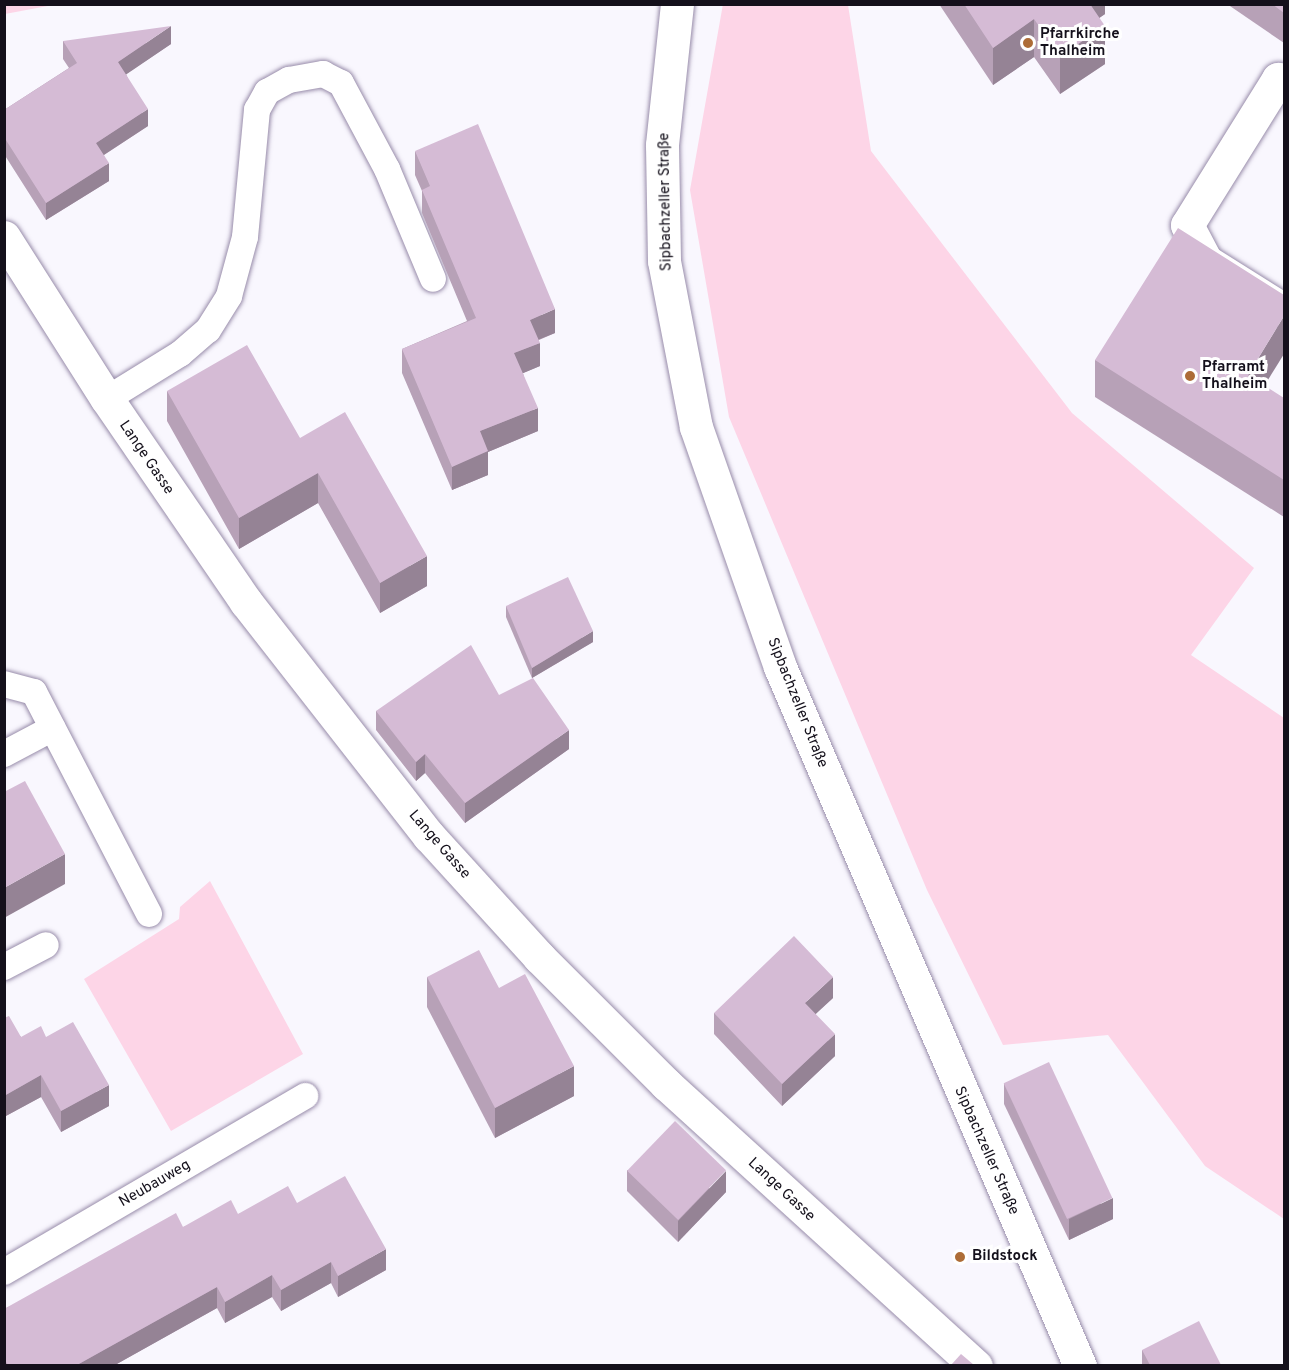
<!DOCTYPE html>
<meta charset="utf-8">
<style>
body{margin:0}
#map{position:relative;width:1289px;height:1370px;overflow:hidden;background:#f9f7fe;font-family:Overpass,sans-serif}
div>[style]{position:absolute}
.green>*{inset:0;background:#fdd5e7}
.roads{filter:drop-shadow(0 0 2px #988caa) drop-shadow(0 0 2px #988caa)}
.service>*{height:26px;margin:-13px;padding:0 13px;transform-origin:13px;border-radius:13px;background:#fff}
.minor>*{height:33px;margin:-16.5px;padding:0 16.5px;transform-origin:16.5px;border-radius:16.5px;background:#fff}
.wall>*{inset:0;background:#b7a1b7}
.shaded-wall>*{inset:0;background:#958395}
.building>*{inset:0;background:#d5bbd5;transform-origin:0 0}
.dots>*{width:16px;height:16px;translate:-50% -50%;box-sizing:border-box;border:3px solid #fff;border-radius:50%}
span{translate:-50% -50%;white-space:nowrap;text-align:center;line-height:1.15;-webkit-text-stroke:6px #fff;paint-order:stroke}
.poi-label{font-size:15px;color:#14101b;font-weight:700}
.left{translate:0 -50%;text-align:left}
.street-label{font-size:15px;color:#14101b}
.frame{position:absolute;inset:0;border:6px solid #14101b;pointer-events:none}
</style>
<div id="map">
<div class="green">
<div style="clip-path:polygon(5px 4px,53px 4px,53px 5px,5px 14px)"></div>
<div style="clip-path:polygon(723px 4px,848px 5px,871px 151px,1072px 413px,1254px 568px,1191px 655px,1284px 718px,1284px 1219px,1205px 1166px,1108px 1035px,1003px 1045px,927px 890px,729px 417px,690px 190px)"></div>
<div style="clip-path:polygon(210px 881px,303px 1054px,171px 1131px,84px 979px,179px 919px,180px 907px)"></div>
</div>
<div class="roads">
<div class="service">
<div style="left:107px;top:399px;width:86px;rotate:-31.7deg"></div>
<div style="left:180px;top:354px;width:37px;rotate:-41deg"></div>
<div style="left:208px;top:330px;width:40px;rotate:-58deg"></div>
<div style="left:229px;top:296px;width:61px;rotate:-74.8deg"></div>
<div style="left:245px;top:237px;width:128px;rotate:-84.6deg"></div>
<div style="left:257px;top:110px;width:21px;rotate:-61deg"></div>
<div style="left:267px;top:92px;width:25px;rotate:-29deg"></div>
<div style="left:289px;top:80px;width:35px;rotate:-10deg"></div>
<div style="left:323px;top:74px;width:20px;rotate:27deg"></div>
<div style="left:341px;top:83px;width:98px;rotate:61.9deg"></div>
<div style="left:387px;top:169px;width:119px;rotate:67.3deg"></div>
<div style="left:4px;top:684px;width:31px;rotate:15deg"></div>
<div style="left:34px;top:692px;width:250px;rotate:62.6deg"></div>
<div style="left:4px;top:754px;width:55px;rotate:-28deg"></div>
<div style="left:4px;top:967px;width:47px;rotate:-27.6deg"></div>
<div style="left:4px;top:1272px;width:349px;rotate:-30.3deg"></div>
</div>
<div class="minor">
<div style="left:677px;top:4px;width:142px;rotate:96.1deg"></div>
<div style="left:662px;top:145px;width:116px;rotate:89deg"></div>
<div style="left:664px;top:261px;width:169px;rotate:79.1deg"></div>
<div style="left:696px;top:427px;width:254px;rotate:70.7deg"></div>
<div style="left:780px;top:667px;width:761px;rotate:66.77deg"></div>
<div style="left:1284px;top:84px;width:8px;rotate:-140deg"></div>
<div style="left:1278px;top:79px;width:172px;rotate:121.9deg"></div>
<div style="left:1187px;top:225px;width:41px;rotate:62.2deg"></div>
<div style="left:1206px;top:261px;width:92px;rotate:32.1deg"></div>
<div style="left:4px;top:237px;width:192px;rotate:57.6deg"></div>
<div style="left:107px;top:399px;width:246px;rotate:55.6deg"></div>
<div style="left:246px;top:602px;width:297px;rotate:52deg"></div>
<div style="left:429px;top:836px;width:164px;rotate:47.7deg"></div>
<div style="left:539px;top:957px;width:180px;rotate:45deg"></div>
<div style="left:666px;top:1084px;width:419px;rotate:42.3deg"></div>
</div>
</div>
<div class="wall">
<div style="clip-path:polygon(939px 4px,1105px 4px,1105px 14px,1099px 18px,1105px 64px,1060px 94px,1034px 57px,993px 85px)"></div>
<div style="clip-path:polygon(1227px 4px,1284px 4px,1284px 43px)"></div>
<div style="clip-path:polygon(63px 41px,171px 44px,126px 74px,148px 126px,104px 155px,109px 181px,46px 220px,4px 154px,4px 110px,69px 68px,63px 59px)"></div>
<div style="clip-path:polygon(415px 151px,555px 333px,539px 340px,540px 366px,523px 373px,538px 431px,488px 452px,488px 475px,452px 490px,402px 373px,402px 349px,467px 321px,422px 213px,422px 191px,415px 175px)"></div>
<div style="clip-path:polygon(1095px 360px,1284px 398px,1284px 517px,1095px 397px)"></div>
<div style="clip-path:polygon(167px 391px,300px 438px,427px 586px,380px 613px,318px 503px,239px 549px,167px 421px)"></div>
<div style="clip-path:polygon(506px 606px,593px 642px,532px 678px,506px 617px)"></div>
<div style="clip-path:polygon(1284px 673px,1284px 689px,1283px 687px,1283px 677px)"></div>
<div style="clip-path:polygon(499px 695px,569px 749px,465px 823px,425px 773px,416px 781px,376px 730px,376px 711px)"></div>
<div style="clip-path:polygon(427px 977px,499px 988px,574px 1096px,495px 1138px,427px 1007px)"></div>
<div style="clip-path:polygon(833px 998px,815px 1014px,835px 1056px,782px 1106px,714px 1034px,714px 1013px)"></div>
<div style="clip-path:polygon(4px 1018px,21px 1037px,46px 1037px,109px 1106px,61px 1132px,41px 1097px,4px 1117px)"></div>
<div style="clip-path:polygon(1004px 1083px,1113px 1219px,1069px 1240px,1004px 1104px)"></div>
<div style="clip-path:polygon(627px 1170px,726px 1192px,678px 1242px,627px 1191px)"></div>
<div style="clip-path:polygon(297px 1203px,386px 1270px,338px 1297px,331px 1283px,281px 1311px,272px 1297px,225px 1323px,217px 1308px,115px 1365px,4px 1365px,4px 1309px,183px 1227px,238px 1214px)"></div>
<div style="clip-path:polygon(1142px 1350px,1221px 1365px,1142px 1365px)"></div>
</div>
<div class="shaded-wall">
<div style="clip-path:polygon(1082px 4px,1105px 4px,1105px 14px,1082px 30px)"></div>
<div style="clip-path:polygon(1034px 19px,1034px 57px,993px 85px,993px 48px)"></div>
<div style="clip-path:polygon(171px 26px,171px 44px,118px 80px,118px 62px)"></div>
<div style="clip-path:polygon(1105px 26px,1105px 64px,1060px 94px,1060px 56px)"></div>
<div style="clip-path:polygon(148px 109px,148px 126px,96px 160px,96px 143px)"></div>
<div style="clip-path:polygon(109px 163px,109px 181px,46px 220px,46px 203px)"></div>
<div style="clip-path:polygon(555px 309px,555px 333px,530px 343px,530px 320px)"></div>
<div style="clip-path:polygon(1284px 316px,1284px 354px,1248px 412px,1248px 375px)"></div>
<div style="clip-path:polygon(540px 343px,540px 366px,514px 377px,514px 353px)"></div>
<div style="clip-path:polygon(538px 408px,538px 431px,488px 452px,488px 475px,452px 490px,452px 467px,480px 431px)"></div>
<div style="clip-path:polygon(318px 473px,318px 503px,239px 549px,239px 518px)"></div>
<div style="clip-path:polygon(427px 556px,427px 586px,380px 613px,380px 583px)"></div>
<div style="clip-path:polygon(593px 631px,593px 642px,532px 678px,532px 668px)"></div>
<div style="clip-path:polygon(569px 730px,569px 749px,465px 823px,465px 803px)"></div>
<div style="clip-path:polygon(425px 754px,425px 773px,416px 781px,416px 762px)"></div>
<div style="clip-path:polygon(65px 854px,65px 884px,4px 918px,4px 888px)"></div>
<div style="clip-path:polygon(833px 977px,833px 998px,805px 1024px,805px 1003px)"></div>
<div style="clip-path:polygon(835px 1034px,835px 1056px,782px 1106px,782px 1084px)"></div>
<div style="clip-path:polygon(574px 1066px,574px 1096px,495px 1138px,495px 1108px)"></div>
<div style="clip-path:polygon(41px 1075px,41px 1097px,4px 1117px,4px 1096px)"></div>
<div style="clip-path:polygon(109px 1085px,109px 1106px,61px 1132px,61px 1111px)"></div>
<div style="clip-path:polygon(726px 1171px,726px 1192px,678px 1242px,678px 1221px)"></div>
<div style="clip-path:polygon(1113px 1198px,1113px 1219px,1069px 1240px,1069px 1219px)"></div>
<div style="clip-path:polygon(386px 1249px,386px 1270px,338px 1297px,338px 1276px)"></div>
<div style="clip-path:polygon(331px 1262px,331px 1283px,281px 1311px,281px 1290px)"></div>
<div style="clip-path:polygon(272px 1275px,272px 1297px,225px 1323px,225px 1302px)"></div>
<div style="clip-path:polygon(217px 1287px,217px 1308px,115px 1365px,77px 1365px)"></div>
</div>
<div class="building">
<div style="clip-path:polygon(964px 4px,1090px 4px,1105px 26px,1060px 56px,1034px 19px,993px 48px)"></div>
<div style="clip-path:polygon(1272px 4px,1284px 4px,1284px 13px)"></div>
<div style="clip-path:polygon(171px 26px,118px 62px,148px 109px,96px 143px,109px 163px,46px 203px,4px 137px,4px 110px,77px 63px,63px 41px)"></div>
<div style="clip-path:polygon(478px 124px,555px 309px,530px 320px,540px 343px,514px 353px,538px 408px,480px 431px,488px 451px,452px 467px,402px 349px,476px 318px,422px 190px,430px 186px,415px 151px)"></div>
<div style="clip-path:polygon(1178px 228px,1284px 295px,1284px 316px,1248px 375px,1284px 398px,1284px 480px,1095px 360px)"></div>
<div style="clip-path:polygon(247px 345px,300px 438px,345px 412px,427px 556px,380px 583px,318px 473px,239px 518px,167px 391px)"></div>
<div style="clip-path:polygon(568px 577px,593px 631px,532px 668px,506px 606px)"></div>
<div style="clip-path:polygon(471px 645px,499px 695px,533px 678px,569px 730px,465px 803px,425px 754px,416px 762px,376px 711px)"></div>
<div style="clip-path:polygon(25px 781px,65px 854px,4px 888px,4px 792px)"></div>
<div style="clip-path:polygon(794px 936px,833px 977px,805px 1003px,835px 1034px,782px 1084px,714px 1013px)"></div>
<div style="clip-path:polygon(479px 950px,499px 988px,525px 974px,574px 1066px,495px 1108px,427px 977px)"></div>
<div style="clip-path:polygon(9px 1016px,21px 1037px,41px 1026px,46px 1037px,73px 1022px,109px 1085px,61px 1111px,41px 1075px,4px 1096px,4px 1018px)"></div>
<div style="left:1049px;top:1062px;width:150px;height:50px;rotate:65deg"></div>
<div style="left:675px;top:1121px;width:71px;height:69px;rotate:44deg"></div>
<div style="clip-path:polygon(345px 1176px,386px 1249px,338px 1276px,331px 1262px,281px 1290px,272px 1275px,225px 1302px,217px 1287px,77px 1365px,8px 1365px,4px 1359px,4px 1309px,176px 1213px,183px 1227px,231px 1200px,238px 1214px,288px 1186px,297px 1203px)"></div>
<div style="clip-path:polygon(1199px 1321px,1221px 1365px,1150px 1365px,1142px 1350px)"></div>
<div style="clip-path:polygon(961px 1354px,974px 1365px,951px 1365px)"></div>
</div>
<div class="dots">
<div style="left:1028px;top:43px;background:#ad6c37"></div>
<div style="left:1190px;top:376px;background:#ad6c37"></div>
<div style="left:960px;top:1257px;background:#ad6c37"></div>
</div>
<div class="poi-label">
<span class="left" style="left:1040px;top:43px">Pfarrkirche<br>Thalheim</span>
<span class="left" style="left:1202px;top:376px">Pfarramt<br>Thalheim</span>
<span class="left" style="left:972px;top:1257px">Bildstock</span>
</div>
<div class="street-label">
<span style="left:666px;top:202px;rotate:-91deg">Sipbachzeller Straße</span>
<span style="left:146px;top:458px;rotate:56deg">Lange Gasse</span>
<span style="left:797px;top:703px;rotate:68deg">Sipbachzeller Straße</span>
<span style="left:439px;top:845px;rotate:49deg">Lange Gasse</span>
<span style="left:986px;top:1151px;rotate:66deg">Sipbachzeller Straße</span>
<span style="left:155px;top:1184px;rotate:-30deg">Neubauweg</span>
<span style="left:781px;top:1190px;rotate:43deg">Lange Gasse</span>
</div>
<div class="frame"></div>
</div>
